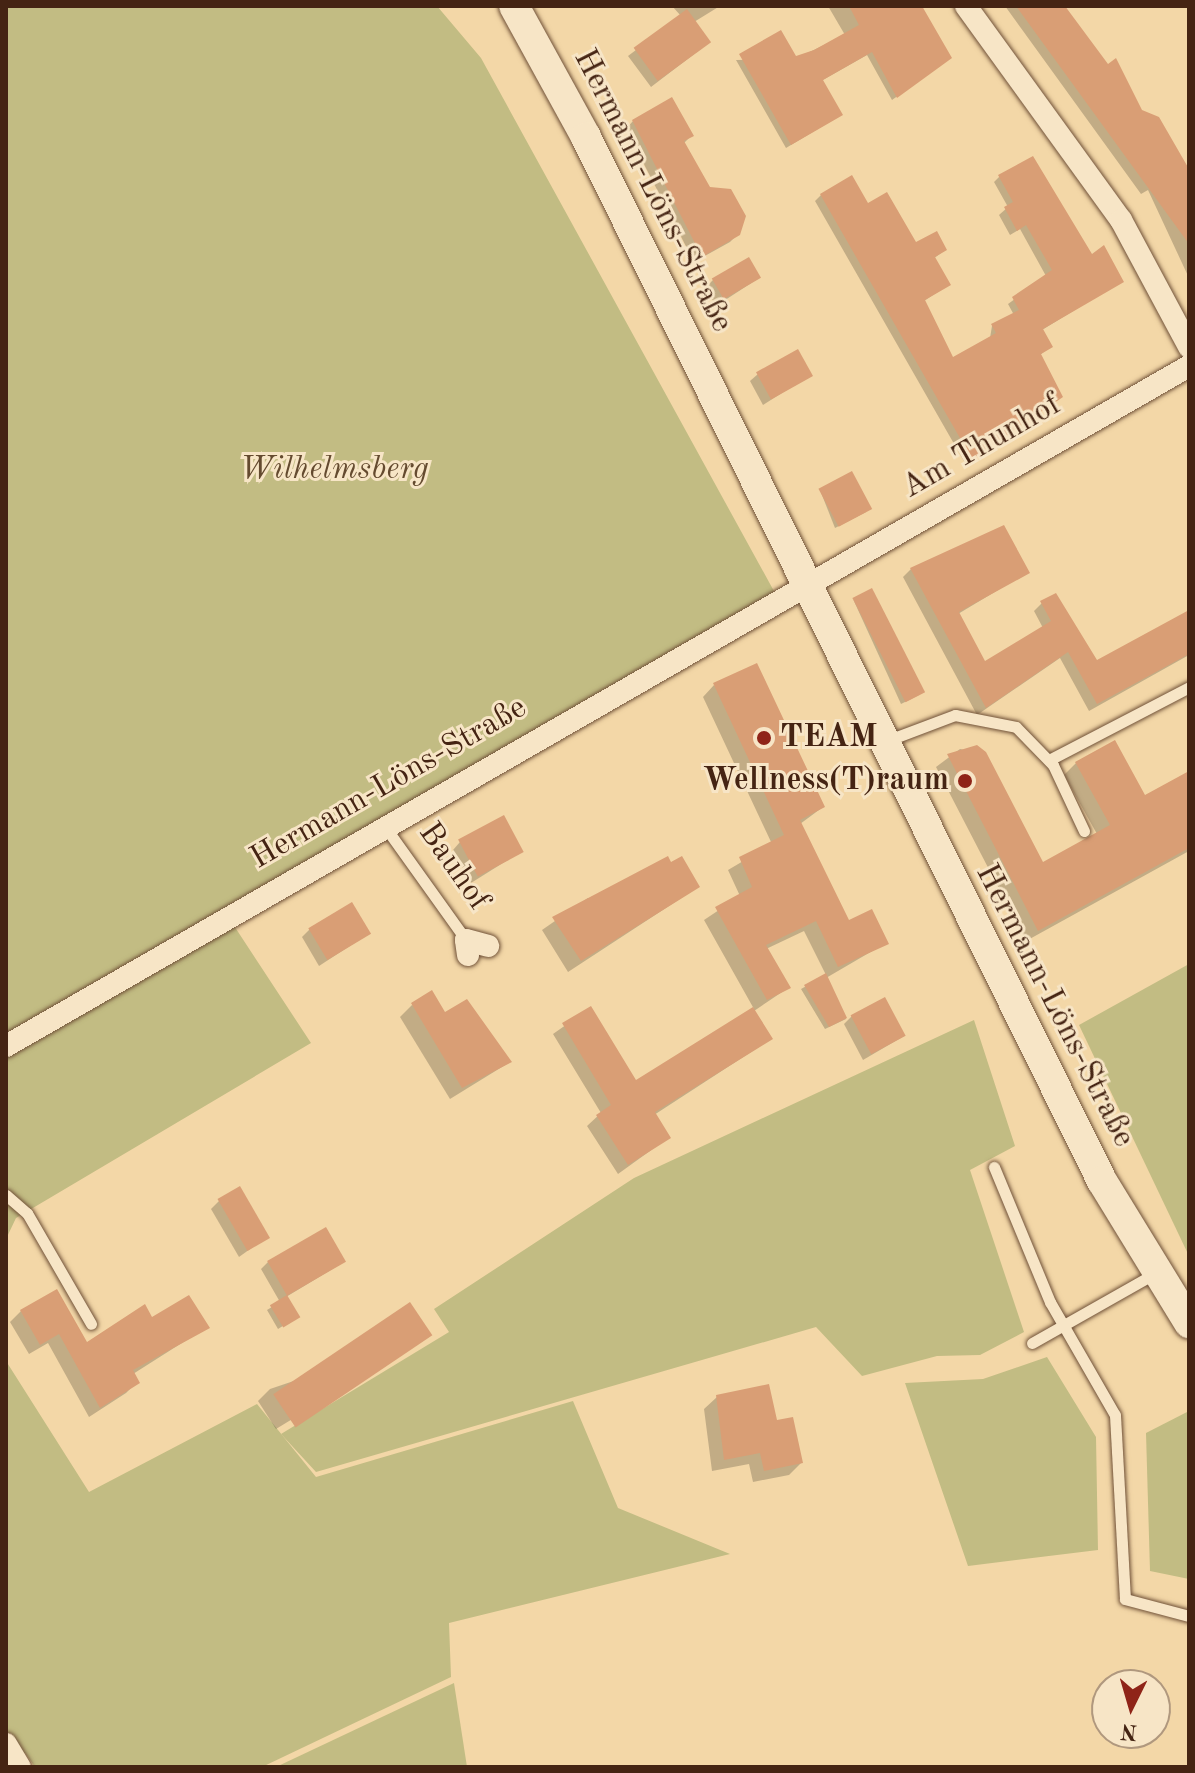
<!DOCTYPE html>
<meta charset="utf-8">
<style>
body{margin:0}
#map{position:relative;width:1195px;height:1773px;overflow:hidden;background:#f3d7a7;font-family:"Old Standard TT",serif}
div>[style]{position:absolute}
.green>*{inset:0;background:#c2bc83}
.shadow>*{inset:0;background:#0003}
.building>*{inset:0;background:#d99e75;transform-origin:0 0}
.roads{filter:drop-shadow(0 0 2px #705138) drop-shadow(0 0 2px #705138)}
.lane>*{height:11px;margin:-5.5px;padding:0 5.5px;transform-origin:5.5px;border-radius:5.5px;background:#f7e5c6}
.street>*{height:22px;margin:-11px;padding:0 11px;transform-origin:11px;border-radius:11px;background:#f7e5c6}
.secondary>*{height:30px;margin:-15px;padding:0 15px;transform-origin:15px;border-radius:15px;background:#f7e5c6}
.dots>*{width:22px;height:22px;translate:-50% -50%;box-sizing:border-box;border:4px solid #f7e5c6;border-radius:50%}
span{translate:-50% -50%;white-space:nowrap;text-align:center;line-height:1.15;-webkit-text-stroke:6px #f7e5c6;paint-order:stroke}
.street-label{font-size:32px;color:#452413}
.park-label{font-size:32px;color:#644a2f;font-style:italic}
.poi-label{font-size:32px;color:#452413;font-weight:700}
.left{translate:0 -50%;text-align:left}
.right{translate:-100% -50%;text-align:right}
.frame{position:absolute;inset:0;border:8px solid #452413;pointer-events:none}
.north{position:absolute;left:1091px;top:1669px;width:80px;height:80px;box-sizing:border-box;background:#f7e5c6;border:2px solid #b0987e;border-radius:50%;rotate:185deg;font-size:22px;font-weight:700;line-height:32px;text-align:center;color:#452413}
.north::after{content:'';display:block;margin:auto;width:28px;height:36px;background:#8f2418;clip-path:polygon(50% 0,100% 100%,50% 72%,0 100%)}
</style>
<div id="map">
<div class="green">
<div style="clip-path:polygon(6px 6px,437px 6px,481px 58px,775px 593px,225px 912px,311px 1043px,16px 1218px,6px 1239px)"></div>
<div style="clip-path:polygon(1189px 964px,1189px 1256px,1079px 1025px)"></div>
<div style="clip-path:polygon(974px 1020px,1015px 1146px,970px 1170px,1024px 1332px,980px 1355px,937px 1356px,862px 1376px,816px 1327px,316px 1472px,281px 1434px,449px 1332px,434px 1309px,634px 1178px)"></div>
<div style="clip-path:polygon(1047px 1357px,1096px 1437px,1098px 1550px,968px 1566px,905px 1383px,983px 1379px)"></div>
<div style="clip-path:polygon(6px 1361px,89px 1492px,257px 1404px,316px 1477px,573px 1401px,618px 1508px,730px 1554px,449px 1623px,451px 1677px,262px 1767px,35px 1767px,25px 1753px,6px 1763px)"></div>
<div style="clip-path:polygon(1189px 1411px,1189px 1579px,1150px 1571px,1146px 1433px)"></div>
<div style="clip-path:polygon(454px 1683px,467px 1767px,276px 1767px)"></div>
</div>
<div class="shadow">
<div style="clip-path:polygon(672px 6px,720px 6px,694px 22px,702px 48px,651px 87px,628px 56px,681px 16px)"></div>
<div style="clip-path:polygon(828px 6px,905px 6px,945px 62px,892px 100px,867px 55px,821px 81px,841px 115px,786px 148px,736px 60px,795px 59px,845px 35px)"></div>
<div style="clip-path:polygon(1005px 6px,1056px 6px,1189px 176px,1189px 278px,1148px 190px,1141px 194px)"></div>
<div style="clip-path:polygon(633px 121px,692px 135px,683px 144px,738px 234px,730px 242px,694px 262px,626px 129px)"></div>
<div style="clip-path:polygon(1000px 176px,1122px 281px,1042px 330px,1051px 346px,1040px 355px,1060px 397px,965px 463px,815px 201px,821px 195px,867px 206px,916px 245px,945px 250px,933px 259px,948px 285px,924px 301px,952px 360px,990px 338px,992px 326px,1014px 315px,1008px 304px,1046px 276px,1020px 229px,1010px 235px,999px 215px,1008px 207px,994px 182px)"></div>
<div style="clip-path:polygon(759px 278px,716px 306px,705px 288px,713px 280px)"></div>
<div style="clip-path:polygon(758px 374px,810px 375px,763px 405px,750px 381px)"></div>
<div style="clip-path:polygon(820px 490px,866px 512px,835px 528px)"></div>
<div style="clip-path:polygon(911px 569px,1028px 572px,958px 614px,984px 663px,1043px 628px,1034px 611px,1042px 603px,1096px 663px,1189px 612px,1189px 655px,1089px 711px,1060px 658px,977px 715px,903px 577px)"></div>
<div style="clip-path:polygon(853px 599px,919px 695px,901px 704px)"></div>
<div style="clip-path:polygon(714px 685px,823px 807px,800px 824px,848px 922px,886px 943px,826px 978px,846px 1019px,825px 1029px,801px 989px,826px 975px,804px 931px,766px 949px,788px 988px,754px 1011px,771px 1039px,654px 1115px,668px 1138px,618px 1174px,587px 1126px,601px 1113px,553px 1034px,590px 1008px,635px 1082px,754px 1009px,704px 920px,740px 896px,728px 870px,772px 844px,703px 697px)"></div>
<div style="clip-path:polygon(960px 749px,985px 754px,1042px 865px,1097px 834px,1064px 775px,1076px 763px,1144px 798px,1189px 773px,1189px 851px,1026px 941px,936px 767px)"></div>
<div style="clip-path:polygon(460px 842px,522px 851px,471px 883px,453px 850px)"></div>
<div style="clip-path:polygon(698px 887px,568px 972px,542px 930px,588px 898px,591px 904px)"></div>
<div style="clip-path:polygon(310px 929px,368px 934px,319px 966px,302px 937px)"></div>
<div style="clip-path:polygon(412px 1005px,444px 1015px,510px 1062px,450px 1099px,400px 1017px)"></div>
<div style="clip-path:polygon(852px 1016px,904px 1036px,863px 1060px,844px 1024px)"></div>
<div style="clip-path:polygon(219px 1201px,267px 1237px,239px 1257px,211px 1209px)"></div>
<div style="clip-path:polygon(268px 1262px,344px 1262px,286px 1297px,297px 1317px,278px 1329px,267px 1310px,280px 1302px,261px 1269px)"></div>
<div style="clip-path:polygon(21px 1311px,86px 1345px,207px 1327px,133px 1374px,137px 1382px,126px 1393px,89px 1417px,48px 1343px,29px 1354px,10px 1322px)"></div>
<div style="clip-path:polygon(430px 1335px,276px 1429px,258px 1401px,270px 1389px)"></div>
<div style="clip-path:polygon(717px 1397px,775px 1422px,801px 1463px,789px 1475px,753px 1482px,749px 1464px,712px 1471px,704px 1409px)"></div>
</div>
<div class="building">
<div style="clip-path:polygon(849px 6px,922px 6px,952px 58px,897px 98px,872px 52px,823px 80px,843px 115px,791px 145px,739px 54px,781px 30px,796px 56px,814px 50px,859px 25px)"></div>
<div style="clip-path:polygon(1016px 6px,1065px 6px,1108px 64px,1116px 58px,1142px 110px,1159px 117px,1189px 169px,1189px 244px)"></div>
<div style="left:687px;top:9px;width:41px;height:66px;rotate:54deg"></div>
<div style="clip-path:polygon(672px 97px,694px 136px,684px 141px,710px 187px,731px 189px,746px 216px,740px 235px,702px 257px,632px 120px)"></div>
<div style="clip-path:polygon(1033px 156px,1092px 254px,1104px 245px,1124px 282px,1043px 329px,1053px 347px,1041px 354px,1063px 397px,972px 459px,820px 194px,852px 175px,868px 203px,887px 192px,916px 242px,937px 231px,947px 250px,935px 257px,951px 285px,925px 300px,953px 357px,996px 333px,991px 324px,1019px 310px,1012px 297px,1052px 270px,1026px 225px,1017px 231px,1004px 207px,1013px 202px,998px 175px)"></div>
<div style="left:749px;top:257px;width:24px;height:43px;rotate:60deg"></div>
<div style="left:798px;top:349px;width:31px;height:48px;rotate:61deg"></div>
<div style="left:852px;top:471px;width:43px;height:38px;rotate:62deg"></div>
<div style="clip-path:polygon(1004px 525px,1030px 573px,959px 612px,985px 661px,1051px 621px,1040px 601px,1056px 593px,1097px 660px,1189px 610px,1189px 654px,1097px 704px,1068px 652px,986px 708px,910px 568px)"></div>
<div style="left:872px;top:588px;width:117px;height:22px;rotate:63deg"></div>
<div style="clip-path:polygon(757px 663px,825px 807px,800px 820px,849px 920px,872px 909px,889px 944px,838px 967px,816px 921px,766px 945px,791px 988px,767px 1000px,715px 907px,752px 887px,739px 857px,784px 835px,713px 683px)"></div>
<div style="clip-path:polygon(1115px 740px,1145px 795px,1189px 771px,1189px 848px,1038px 931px,947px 754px,977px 745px,986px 752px,1043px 862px,1110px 825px,1075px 762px)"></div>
<div style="left:504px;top:815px;width:42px;height:52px;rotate:62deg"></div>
<div style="clip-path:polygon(668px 856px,671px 862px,682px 856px,700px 887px,581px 961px,552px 917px)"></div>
<div style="left:352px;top:902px;width:37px;height:51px;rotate:59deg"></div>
<div style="clip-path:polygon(826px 973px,847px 1018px,829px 1027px,804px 985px)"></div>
<div style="clip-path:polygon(432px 990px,445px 1012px,467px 999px,512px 1062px,462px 1088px,411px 1003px)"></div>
<div style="left:885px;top:997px;width:44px;height:39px;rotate:62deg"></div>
<div style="clip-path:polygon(591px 1006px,636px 1080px,753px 1007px,773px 1039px,655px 1112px,671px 1138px,628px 1165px,596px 1115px,611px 1105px,562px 1023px)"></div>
<div style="left:240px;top:1186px;width:60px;height:26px;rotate:60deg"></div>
<div style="left:326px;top:1227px;width:40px;height:68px;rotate:60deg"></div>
<div style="clip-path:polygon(57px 1289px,87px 1342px,145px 1304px,152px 1317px,189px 1295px,210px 1328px,133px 1370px,140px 1383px,100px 1408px,59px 1334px,40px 1345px,20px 1310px)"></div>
<div style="left:287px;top:1295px;width:26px;height:20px;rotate:59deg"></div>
<div style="left:410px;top:1302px;width:40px;height:165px;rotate:56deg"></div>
<div style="clip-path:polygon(769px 1384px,777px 1420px,793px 1417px,803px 1463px,764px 1471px,760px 1453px,724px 1460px,716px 1395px)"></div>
</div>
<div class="roads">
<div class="lane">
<div style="left:886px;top:741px;width:74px;rotate:-20.6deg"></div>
<div style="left:955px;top:715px;width:62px;rotate:11.1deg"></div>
<div style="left:1016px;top:727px;width:53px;rotate:45.8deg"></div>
<div style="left:1053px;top:765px;width:73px;rotate:64.8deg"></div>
<div style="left:1049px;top:760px;width:158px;rotate:-27.5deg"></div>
<div style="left:388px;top:831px;width:134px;rotate:54.4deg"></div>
<div style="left:994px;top:1167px;width:146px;rotate:67.5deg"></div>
<div style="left:1050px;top:1302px;width:130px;rotate:60.1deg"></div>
<div style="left:1115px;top:1415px;width:184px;rotate:86.9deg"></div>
<div style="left:1125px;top:1599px;width:66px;rotate:14.9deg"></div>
<div style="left:6px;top:1195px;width:28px;rotate:41deg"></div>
<div style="left:27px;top:1213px;width:128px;rotate:60deg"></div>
<div style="left:1032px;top:1343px;width:140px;rotate:-29.5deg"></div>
</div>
<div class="street">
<div style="left:966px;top:6px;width:264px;rotate:54.1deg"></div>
<div style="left:1121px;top:220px;width:144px;rotate:61.8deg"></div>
<div style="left:468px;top:955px;width:15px;rotate:-98deg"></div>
<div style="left:466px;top:940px;width:23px;rotate:15deg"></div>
<div style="left:6px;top:1046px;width:1365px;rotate:-29.89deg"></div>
<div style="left:6px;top:1744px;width:27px;rotate:59deg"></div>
</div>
<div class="secondary">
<div style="left:514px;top:6px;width:149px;rotate:61.2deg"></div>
<div style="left:586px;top:137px;width:1165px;rotate:63.7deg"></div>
<div style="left:1102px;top:1181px;width:167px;rotate:58.5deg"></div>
</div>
</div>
<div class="dots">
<div style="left:764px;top:738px;background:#8f2418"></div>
<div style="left:965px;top:781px;background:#8f2418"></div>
</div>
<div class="street-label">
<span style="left:652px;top:191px;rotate:63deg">Hermann-Löns-Straße</span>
<span style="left:982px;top:447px;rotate:-30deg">Am Thunhof</span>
<span style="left:389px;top:784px;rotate:-30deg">Hermann-Löns-Straße</span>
<span style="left:453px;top:867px;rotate:55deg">Bauhof</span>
<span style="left:1054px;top:1006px;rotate:63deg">Hermann-Löns-Straße</span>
</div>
<div class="park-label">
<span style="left:334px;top:470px">Wilhelmsberg</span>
</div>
<div class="poi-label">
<span class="left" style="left:780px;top:738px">TEAM</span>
<span class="right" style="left:949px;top:781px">Wellness(T)raum</span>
</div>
<div class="frame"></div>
<div class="north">N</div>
</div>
